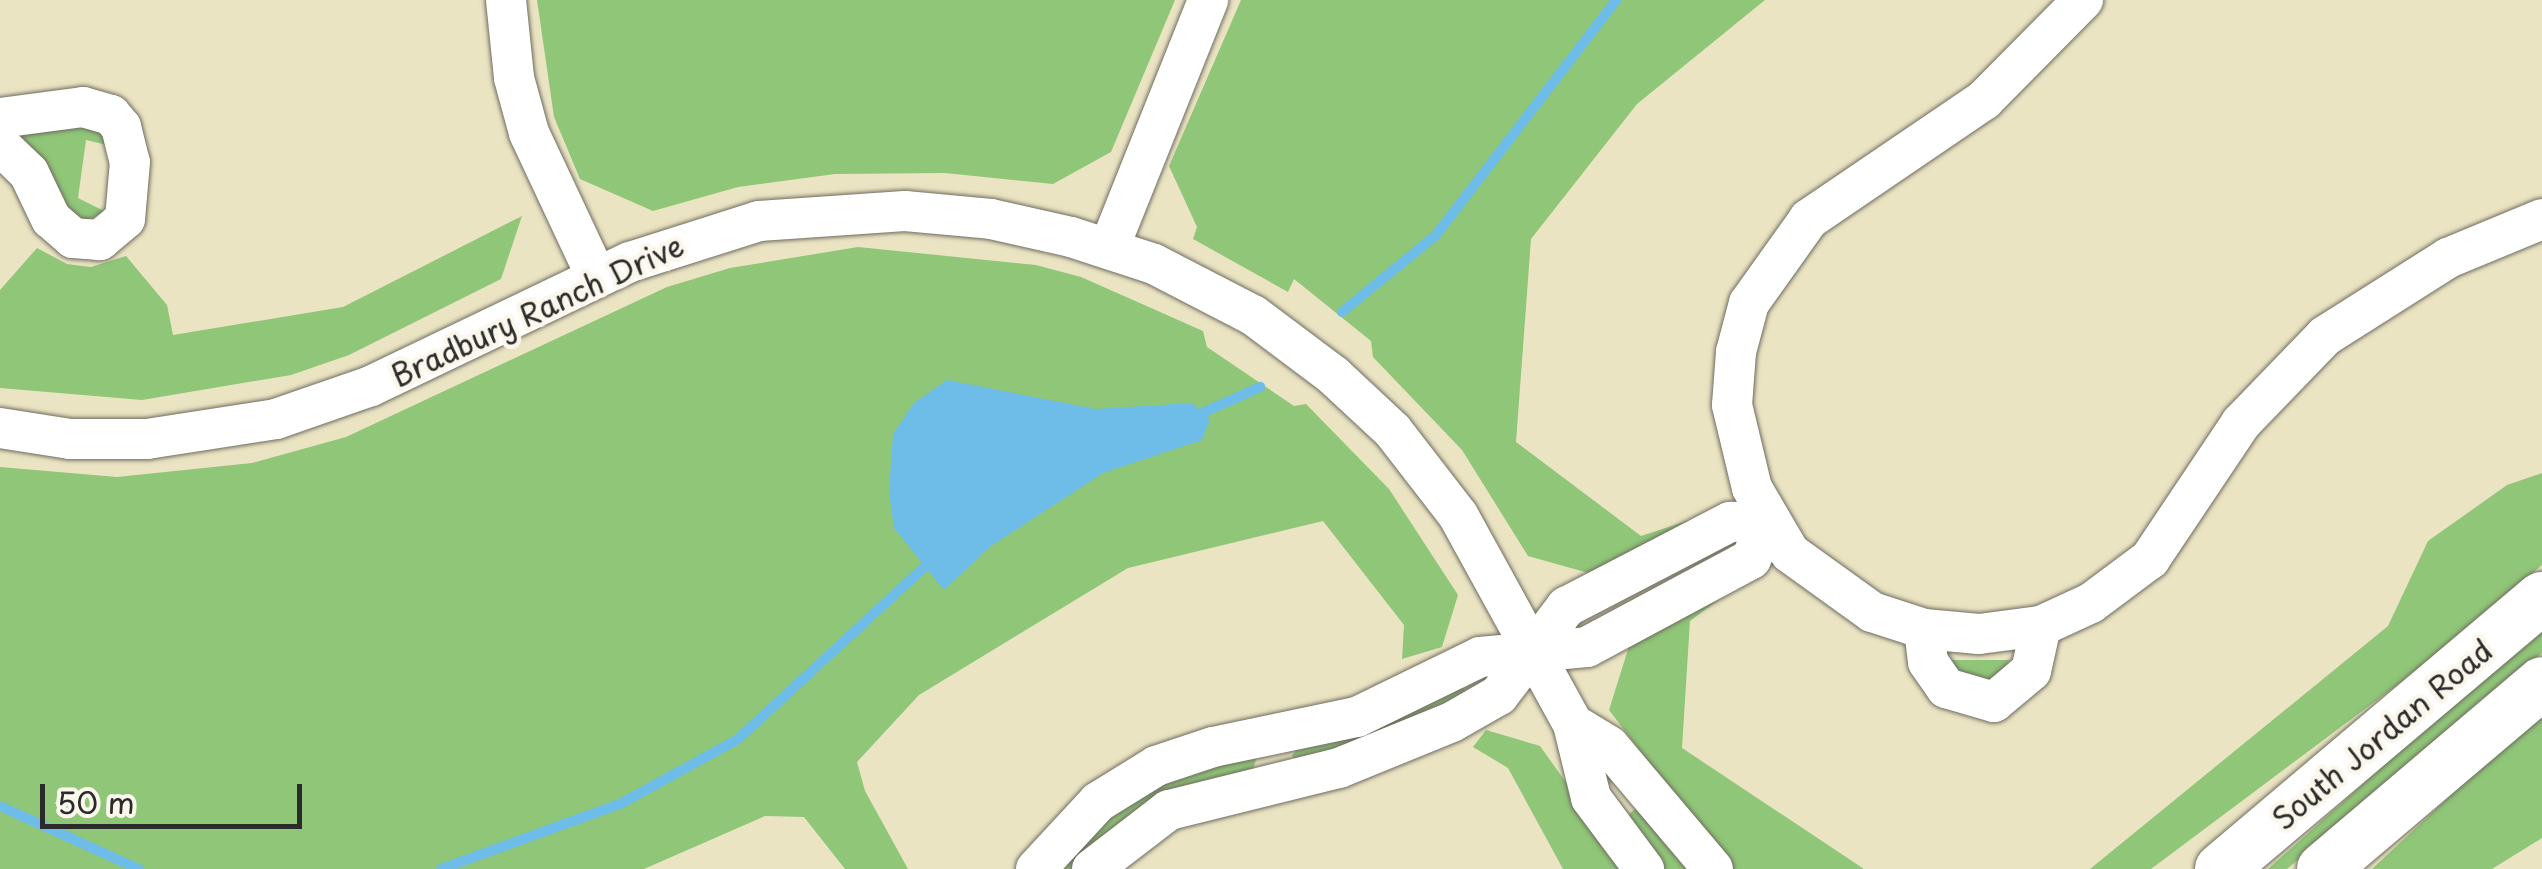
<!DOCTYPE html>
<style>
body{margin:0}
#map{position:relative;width:2542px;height:869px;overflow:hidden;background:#ebe4c3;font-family:"Playpen Sans",sans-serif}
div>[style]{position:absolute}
.green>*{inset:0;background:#90c678}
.water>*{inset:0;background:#6ebce8}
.stream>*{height:10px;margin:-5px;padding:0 5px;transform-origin:5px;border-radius:5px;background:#6ebce8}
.roads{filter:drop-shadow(0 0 2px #6e6c60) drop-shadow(0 0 2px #6e6c60)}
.minor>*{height:40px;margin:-20px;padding:0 20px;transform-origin:20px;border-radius:20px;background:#fff}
.major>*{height:52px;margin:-26px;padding:0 26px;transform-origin:26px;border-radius:26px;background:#fff}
span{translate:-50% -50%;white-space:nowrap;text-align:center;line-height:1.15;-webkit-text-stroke:9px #fbf7ec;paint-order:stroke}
.street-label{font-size:30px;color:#2b2b2b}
.scale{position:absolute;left:40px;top:784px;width:262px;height:45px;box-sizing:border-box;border:5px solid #2b2b2b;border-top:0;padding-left:12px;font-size:30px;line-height:35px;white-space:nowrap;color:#2b2b2b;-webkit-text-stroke:8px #fbf7ec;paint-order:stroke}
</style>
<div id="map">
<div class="green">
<div style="clip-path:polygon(537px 0,1175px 0,1111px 152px,1053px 184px,945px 173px,835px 174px,738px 187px,653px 211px,580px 179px,554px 117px)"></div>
<div style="clip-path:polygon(1241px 0,1765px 0,1637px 104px,1531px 239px,1516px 442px,1641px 536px,1699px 517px,1592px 574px,1528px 556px,1462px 450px,1373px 357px,1371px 341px,1294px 279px,1288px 292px,1193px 239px,1197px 227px,1169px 166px)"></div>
<div style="clip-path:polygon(80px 126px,97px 130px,111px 146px,86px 140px,78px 198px,106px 212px,87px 220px,69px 213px,18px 136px)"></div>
<div style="clip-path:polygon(522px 216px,501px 279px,349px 355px,291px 375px,142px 400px,0 388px,0 290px,37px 248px,67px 264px,91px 267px,126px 256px,167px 305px,173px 335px,343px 307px)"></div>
<div style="clip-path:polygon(858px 247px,1036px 265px,1081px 277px,1203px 331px,1207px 347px,1294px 406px,1306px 404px,1389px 489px,1458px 595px,1442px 647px,1402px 659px,1404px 625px,1323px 521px,1128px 568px,919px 695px,857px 762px,865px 791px,908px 869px,845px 869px,804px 817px,765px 816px,644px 869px,0 869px,0 467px,117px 477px,252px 463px,346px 437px,667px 287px,730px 268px)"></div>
<div style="clip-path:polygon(2542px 473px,2542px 565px,2417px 670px,2151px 869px,2090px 869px,2388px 626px,2428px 541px,2507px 485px)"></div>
<div style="clip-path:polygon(1743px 582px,1690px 621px,1682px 748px,1864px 869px,1730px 869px,1609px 710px,1630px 643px)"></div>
<div style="clip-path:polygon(2542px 624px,2542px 653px,2287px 869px,2268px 869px)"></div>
<div style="clip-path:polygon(1950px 660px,2010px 660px,1993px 682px,1954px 671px)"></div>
<div style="clip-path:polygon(1460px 684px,1466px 692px,1457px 703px,1297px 762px,1292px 756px,1298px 747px)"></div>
<div style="clip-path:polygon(2542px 710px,2542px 838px,2492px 869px,2372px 869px)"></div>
<div style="clip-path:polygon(1486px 730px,1540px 746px,1628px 869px,1563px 869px,1508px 768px,1473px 747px)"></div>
<div style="clip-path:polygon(1257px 756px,1253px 770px,1206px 781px,1074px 869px,1055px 869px,1073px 844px,1169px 776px)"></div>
<div style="clip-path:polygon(1636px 808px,1699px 869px,1659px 869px,1628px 815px)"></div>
</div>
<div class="water">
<div style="clip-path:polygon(947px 380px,1096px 409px,1192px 403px,1210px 419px,1202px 440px,1103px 473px,991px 546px,944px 590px,894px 528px,889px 492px,893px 434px,914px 403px)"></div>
</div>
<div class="stream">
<div style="left:1342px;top:312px;width:122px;rotate:-39.3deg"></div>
<div style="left:1436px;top:235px;width:296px;rotate:-52.5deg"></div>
<div style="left:1191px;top:418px;width:76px;rotate:-24.2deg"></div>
<div style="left:0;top:806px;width:153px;rotate:24.4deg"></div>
<div style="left:441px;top:869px;width:190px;rotate:-20deg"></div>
<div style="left:620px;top:804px;width:135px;rotate:-28.8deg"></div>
<div style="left:738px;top:739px;width:268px;rotate:-42.7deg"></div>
</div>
<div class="roads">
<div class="minor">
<div style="left:506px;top:0;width:78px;rotate:84.1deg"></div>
<div style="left:514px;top:78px;width:57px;rotate:74.7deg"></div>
<div style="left:529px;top:133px;width:158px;rotate:64.9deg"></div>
<div style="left:2083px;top:0;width:141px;rotate:134.7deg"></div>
<div style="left:1984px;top:100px;width:212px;rotate:145.8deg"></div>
<div style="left:1809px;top:219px;width:103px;rotate:125.5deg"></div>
<div style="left:1749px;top:303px;width:51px;rotate:104.9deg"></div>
<div style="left:1736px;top:352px;width:53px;rotate:94.3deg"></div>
<div style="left:1732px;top:405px;width:85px;rotate:76.5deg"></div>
<div style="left:1752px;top:488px;width:75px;rotate:59.7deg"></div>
<div style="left:1790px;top:553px;width:101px;rotate:35.7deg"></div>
<div style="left:1872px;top:612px;width:55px;rotate:18.1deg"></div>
<div style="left:1924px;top:629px;width:55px;rotate:5.2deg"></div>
<div style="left:1979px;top:634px;width:63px;rotate:-7.4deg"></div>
<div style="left:2041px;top:626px;width:55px;rotate:-24.7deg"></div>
<div style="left:2091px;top:603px;width:74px;rotate:-36.7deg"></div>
<div style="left:2150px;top:559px;width:164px;rotate:-56.2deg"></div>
<div style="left:2241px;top:423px;width:121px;rotate:-46deg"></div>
<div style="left:2325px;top:336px;width:146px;rotate:-32.4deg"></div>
<div style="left:2448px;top:258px;width:102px;rotate:-22.5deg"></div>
<div style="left:0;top:118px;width:84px;rotate:-7.5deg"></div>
<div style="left:83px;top:107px;width:29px;rotate:16deg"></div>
<div style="left:111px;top:115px;width:16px;rotate:50deg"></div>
<div style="left:121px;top:127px;width:36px;rotate:76deg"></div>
<div style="left:130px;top:162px;width:57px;rotate:95deg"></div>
<div style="left:125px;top:219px;width:33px;rotate:140deg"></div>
<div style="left:100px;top:240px;width:27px;rotate:-176deg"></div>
<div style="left:73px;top:238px;width:29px;rotate:-139deg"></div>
<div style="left:51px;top:219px;width:51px;rotate:-115.6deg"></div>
<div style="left:29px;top:173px;width:40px;rotate:-136deg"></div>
<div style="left:1109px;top:248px;width:267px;rotate:-68.2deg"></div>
<div style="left:0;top:428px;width:71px;rotate:8.9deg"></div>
<div style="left:70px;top:439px;width:77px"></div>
<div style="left:147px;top:439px;width:131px;rotate:-8.8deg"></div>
<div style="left:276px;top:419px;width:101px;rotate:-19.2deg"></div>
<div style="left:371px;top:386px;width:287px;rotate:-25.6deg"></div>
<div style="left:630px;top:262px;width:135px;rotate:-17.6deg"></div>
<div style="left:759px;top:221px;width:146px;rotate:-3.9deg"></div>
<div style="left:905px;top:211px;width:86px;rotate:5.3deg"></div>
<div style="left:991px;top:219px;width:82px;rotate:12.7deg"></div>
<div style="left:1071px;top:237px;width:87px;rotate:18deg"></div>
<div style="left:1154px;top:264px;width:111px;rotate:27.3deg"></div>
<div style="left:1253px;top:315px;width:100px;rotate:36.9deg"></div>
<div style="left:1333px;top:375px;width:82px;rotate:43deg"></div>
<div style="left:1393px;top:431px;width:106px;rotate:52.3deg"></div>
<div style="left:1458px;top:515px;width:239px;rotate:61.2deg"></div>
<div style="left:1573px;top:724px;width:76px;rotate:76.3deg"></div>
<div style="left:1591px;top:798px;width:89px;rotate:53.3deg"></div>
<div style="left:1924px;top:629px;width:33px;rotate:83deg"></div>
<div style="left:1928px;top:662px;width:32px;rotate:55deg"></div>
<div style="left:1946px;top:688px;width:50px;rotate:16.3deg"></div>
<div style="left:1994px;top:702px;width:48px;rotate:-40deg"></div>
<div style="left:2031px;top:671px;width:46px;rotate:-77.5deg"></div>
<div style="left:1573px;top:724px;width:42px;rotate:31.4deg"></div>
<div style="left:1609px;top:746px;width:161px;rotate:49.8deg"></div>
<div style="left:1036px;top:869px;width:91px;rotate:-47.2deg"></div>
<div style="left:1098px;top:802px;width:68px;rotate:-31.8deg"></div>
<div style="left:1156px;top:766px;width:60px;rotate:-18.4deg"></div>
<div style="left:1213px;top:747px;width:147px;rotate:-11.8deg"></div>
<div style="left:1357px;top:717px;width:137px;rotate:-26deg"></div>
<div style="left:1480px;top:657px;width:107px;rotate:-5.3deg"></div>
<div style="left:1587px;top:647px;width:186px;rotate:-28.2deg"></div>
<div style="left:1751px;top:559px;width:42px;rotate:-65.9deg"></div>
<div style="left:1092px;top:869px;width:97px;rotate:-37.5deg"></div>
<div style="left:1169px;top:810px;width:175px;rotate:-13.9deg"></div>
<div style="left:1339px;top:768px;width:122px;rotate:-22.2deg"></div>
<div style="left:1452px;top:722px;width:54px;rotate:-29.9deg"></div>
<div style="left:1499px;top:695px;width:111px;rotate:-52.7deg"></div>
<div style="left:1566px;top:607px;width:185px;rotate:-27.4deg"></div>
<div style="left:1730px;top:522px;width:38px;rotate:-2deg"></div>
</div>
<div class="major">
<div style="left:2221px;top:869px;width:420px;rotate:-40.2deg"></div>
<div style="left:2323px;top:869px;width:287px;rotate:-40.3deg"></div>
</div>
</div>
<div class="street-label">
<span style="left:537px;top:310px;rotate:-25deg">Bradbury Ranch Drive</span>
<span style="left:2382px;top:734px;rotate:-40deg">South Jordan Road</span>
</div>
<div class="scale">50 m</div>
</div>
